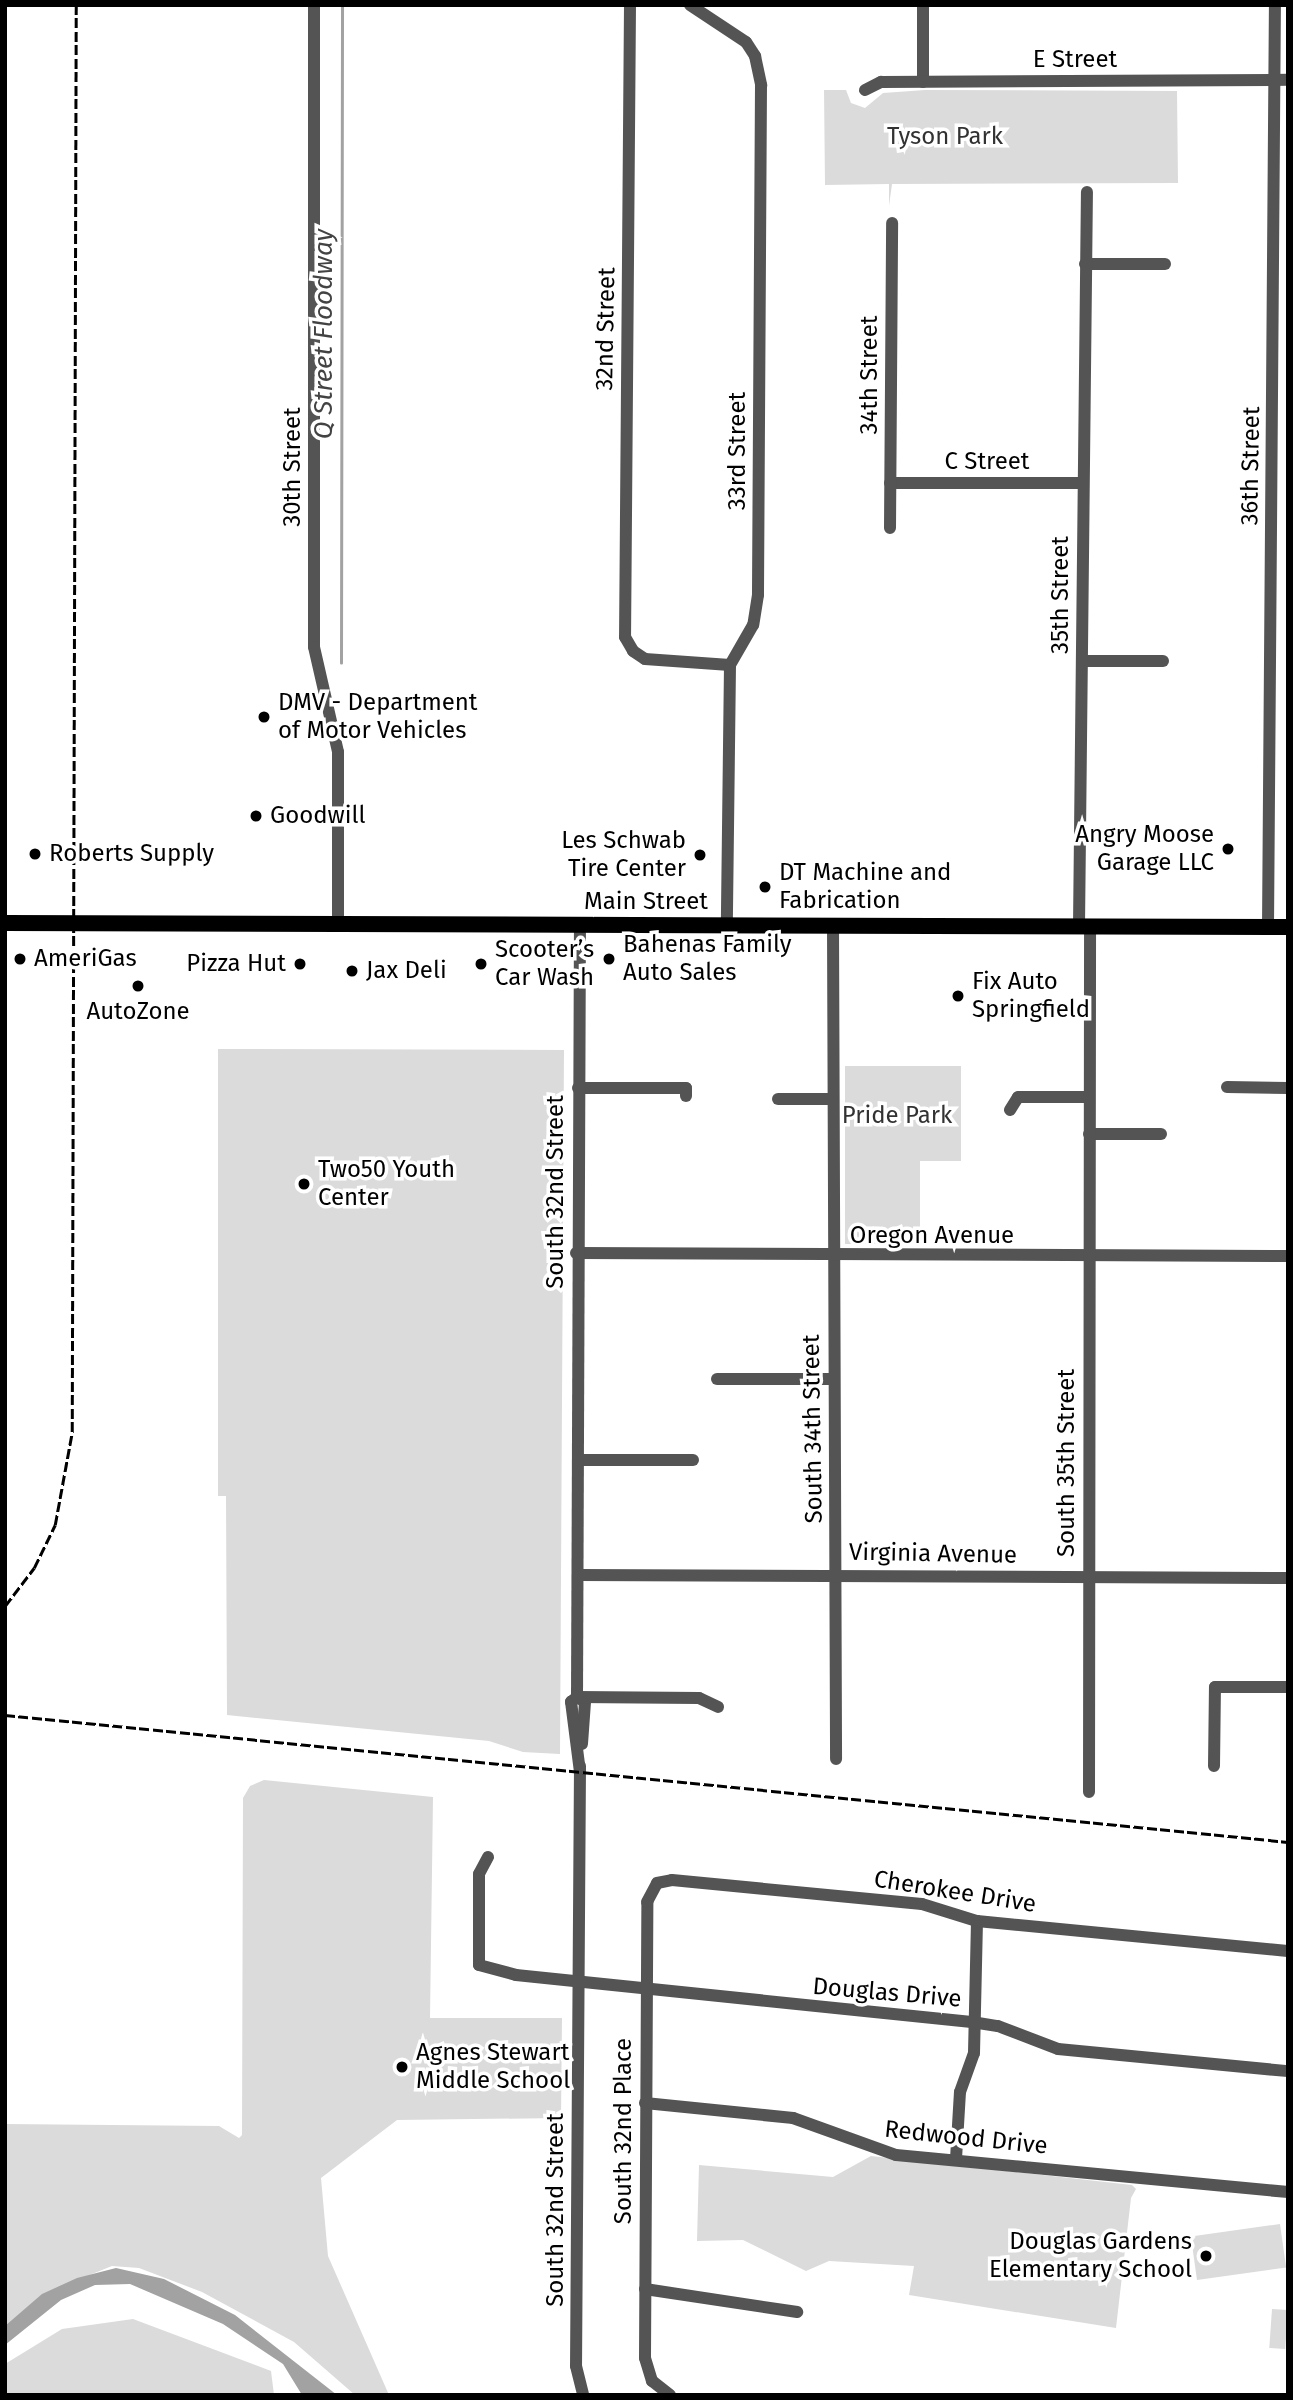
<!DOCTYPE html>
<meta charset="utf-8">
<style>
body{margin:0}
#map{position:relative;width:1293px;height:2400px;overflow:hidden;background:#fff;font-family:"Fira Sans",sans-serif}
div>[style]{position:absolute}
.green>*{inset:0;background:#dbdbdb;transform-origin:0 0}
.water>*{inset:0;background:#a2a2a2}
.stream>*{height:2.5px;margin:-1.25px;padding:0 1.25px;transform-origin:1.25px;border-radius:1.25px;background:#a2a2a2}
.minor>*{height:12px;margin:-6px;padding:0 6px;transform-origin:6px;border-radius:6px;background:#545454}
.major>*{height:16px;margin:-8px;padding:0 8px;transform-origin:8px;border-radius:8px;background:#000}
.rail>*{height:2.5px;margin-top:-1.25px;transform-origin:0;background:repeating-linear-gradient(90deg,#000 0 10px,transparent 0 13.5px)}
.dots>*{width:19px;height:19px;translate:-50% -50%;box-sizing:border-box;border:4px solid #fff;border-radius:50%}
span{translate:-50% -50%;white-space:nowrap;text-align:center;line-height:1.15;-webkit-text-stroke:7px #fff;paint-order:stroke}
.street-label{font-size:24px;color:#000}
.park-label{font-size:24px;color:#323232}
.poi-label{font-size:24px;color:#000}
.left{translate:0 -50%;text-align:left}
.right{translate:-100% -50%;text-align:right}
.water-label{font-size:26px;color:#434343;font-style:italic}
.frame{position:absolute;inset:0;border:7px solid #000;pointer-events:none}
</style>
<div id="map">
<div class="green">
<div style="clip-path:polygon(824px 90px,846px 90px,851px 103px,865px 108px,883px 93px,925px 90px,1177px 91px,1178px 183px,892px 184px,889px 206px,889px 184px,825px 185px)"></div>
<div style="clip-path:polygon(218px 1049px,564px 1050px,560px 1754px,523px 1752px,489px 1741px,227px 1715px,226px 1496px,218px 1496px)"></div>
<div style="clip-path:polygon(845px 1066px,961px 1066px,961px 1161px,920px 1161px,920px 1244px,845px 1244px)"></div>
<div style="clip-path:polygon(264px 1780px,433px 1797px,430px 2018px,562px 2018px,561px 2118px,397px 2120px,321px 2178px,328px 2256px,389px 2395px,355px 2395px,294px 2342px,202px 2292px,139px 2268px,112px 2266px,87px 2276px,5px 2328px,5px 2124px,219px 2126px,239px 2138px,242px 2135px,243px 1798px,250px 1786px)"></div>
<div style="clip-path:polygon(871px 2156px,1132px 2185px,1136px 2189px,1131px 2198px,1116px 2328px,909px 2295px,914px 2266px,829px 2261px,806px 2271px,743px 2240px,697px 2241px,699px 2165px,833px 2177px)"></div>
<div style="left:1280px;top:2224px;width:44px;height:90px;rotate:82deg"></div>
<div style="left:1272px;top:2309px;width:16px;height:39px;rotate:4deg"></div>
<div style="clip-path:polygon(133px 2319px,271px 2371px,274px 2395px,5px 2395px,5px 2364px,62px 2329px)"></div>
</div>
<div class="water">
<div style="clip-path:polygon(116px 2268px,164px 2279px,235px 2315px,337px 2395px,302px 2395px,283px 2364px,223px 2324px,130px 2284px,95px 2285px,61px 2300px,5px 2345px,5px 2326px,42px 2294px,77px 2278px)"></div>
</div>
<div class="stream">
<div style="left:341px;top:663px;width:658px;rotate:-89.91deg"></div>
</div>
<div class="minor">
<div style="left:314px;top:5px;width:642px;rotate:90deg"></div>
<div style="left:314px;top:647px;width:108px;rotate:77.1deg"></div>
<div style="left:338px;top:752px;width:173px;rotate:90deg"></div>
<div style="left:630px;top:5px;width:632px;rotate:90.45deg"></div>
<div style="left:625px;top:637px;width:16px;rotate:60deg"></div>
<div style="left:633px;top:651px;width:14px;rotate:34deg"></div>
<div style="left:645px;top:659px;width:85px;rotate:4deg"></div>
<div style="left:690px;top:5px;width:67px;rotate:33.5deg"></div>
<div style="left:746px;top:42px;width:17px;rotate:57deg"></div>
<div style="left:755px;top:56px;width:30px;rotate:78deg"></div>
<div style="left:761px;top:85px;width:510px;rotate:90.34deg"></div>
<div style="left:758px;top:595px;width:30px;rotate:99deg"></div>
<div style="left:753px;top:625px;width:46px;rotate:119.9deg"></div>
<div style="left:730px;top:665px;width:260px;rotate:90.7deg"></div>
<div style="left:923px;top:82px;width:77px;rotate:-90deg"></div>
<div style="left:865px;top:90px;width:18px;rotate:-27deg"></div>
<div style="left:881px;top:82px;width:407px;rotate:-0.3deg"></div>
<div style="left:1085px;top:264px;width:80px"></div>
<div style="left:890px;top:483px;width:193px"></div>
<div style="left:890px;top:528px;width:305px;rotate:-89.6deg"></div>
<div style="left:1082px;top:661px;width:81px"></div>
<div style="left:833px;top:925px;width:834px;rotate:89.79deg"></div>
<div style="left:1079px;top:926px;width:734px;rotate:-89.38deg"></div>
<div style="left:1268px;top:927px;width:922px;rotate:-89.57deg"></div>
<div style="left:1227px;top:1087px;width:61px;rotate:0.9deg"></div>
<div style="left:578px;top:1088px;width:108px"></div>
<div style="left:686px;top:1088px;width:8px;rotate:90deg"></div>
<div style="left:778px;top:1099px;width:55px"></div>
<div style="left:1010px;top:1110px;width:15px;rotate:-58deg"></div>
<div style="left:1018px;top:1097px;width:70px"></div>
<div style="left:1089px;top:1134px;width:72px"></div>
<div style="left:576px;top:1253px;width:712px;rotate:0.24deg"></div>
<div style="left:717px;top:1379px;width:116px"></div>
<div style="left:578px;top:1460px;width:115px"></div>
<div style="left:578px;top:1575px;width:710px;rotate:0.24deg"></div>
<div style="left:577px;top:1697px;width:9px;rotate:32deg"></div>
<div style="left:585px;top:1702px;width:42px;rotate:94.1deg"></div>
<div style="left:577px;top:1697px;width:122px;rotate:0.5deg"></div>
<div style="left:699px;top:1698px;width:21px;rotate:25deg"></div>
<div style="left:580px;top:1766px;width:600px;rotate:90.38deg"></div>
<div style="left:576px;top:2366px;width:30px;rotate:76deg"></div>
<div style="left:1214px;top:1766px;width:79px;rotate:-89.3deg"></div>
<div style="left:1215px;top:1687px;width:73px"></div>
<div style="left:580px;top:1772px;width:71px;rotate:-97.3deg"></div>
<div style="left:571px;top:1702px;width:8px;rotate:-40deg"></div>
<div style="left:577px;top:1697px;width:772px;rotate:-89.78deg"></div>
<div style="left:1089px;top:1792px;width:866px;rotate:-89.93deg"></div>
<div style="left:488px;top:1857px;width:19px;rotate:118deg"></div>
<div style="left:479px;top:1874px;width:91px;rotate:90deg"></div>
<div style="left:479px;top:1965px;width:38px;rotate:15deg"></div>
<div style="left:516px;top:1975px;width:458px;rotate:5.9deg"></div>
<div style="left:972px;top:2022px;width:26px;rotate:9deg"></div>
<div style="left:998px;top:2026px;width:64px;rotate:21deg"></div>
<div style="left:1058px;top:2049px;width:231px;rotate:5.5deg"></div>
<div style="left:645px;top:2103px;width:149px;rotate:5.8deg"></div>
<div style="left:793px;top:2118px;width:109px;rotate:19.8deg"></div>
<div style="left:896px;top:2155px;width:394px;rotate:5.4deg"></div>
<div style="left:956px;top:2159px;width:67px;rotate:-86.6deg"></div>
<div style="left:960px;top:2092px;width:41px;rotate:-70.3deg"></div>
<div style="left:974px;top:2053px;width:132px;rotate:-88.7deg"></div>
<div style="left:645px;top:2289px;width:154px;rotate:8.6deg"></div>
<div style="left:670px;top:2395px;width:23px;rotate:-142deg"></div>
<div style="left:652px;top:2381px;width:24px;rotate:-107deg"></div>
<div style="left:645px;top:2358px;width:456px;rotate:-89.7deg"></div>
<div style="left:647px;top:1902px;width:21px;rotate:-62deg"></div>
<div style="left:657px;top:1883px;width:15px;rotate:-11deg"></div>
<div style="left:672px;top:1880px;width:251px;rotate:5.5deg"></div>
<div style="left:922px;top:1904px;width:58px;rotate:17.2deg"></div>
<div style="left:977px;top:1921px;width:312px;rotate:5.5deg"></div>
</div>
<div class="major">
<div style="left:5px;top:923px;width:1283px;rotate:0.18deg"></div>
</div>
<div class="rail">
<div style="left:5px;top:1606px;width:48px;rotate:-52.7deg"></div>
<div style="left:34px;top:1568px;width:48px;rotate:-64deg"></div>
<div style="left:55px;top:1525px;width:95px;rotate:-79.6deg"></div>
<div style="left:72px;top:1432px;width:1427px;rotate:-89.84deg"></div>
<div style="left:5px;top:1715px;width:1289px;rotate:5.65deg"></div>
</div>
<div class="dots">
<div style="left:264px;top:717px;background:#000"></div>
<div style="left:256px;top:816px;background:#000"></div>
<div style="left:1228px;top:849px;background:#000"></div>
<div style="left:35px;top:854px;background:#000"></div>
<div style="left:700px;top:855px;background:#000"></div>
<div style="left:765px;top:887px;background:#000"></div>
<div style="left:20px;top:959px;background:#000"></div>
<div style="left:609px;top:959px;background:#000"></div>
<div style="left:300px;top:964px;background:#000"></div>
<div style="left:481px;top:964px;background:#000"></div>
<div style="left:352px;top:971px;background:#000"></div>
<div style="left:138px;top:986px;background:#000"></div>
<div style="left:958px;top:996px;background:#000"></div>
<div style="left:304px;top:1184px;background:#000"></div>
<div style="left:402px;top:2067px;background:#000"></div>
<div style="left:1206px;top:2256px;background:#000"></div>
</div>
<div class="street-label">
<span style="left:1075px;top:60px">E Street</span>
<span style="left:606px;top:329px;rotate:-89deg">32nd Street</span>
<span style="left:870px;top:375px;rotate:-90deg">34th Street</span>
<span style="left:738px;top:451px;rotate:-90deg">33rd Street</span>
<span style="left:987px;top:462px">C Street</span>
<span style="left:1251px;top:466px;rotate:-89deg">36th Street</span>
<span style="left:293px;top:467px;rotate:-90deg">30th Street</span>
<span style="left:1061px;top:595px;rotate:-90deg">35th Street</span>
<span style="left:646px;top:902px">Main Street</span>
<span style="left:556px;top:1192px;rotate:-90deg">South 32nd Street</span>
<span style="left:932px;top:1236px">Oregon Avenue</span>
<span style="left:813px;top:1429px;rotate:-91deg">South 34th Street</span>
<span style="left:1067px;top:1463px;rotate:-90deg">South 35th Street</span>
<span style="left:933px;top:1554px;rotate:1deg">Virginia Avenue</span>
<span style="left:955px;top:1892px;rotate:9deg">Cherokee Drive</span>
<span style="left:887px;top:1993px;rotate:5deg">Douglas Drive</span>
<span style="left:624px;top:2131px;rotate:-90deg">South 32nd Place</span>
<span style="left:966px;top:2138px;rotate:6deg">Redwood Drive</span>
<span style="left:556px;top:2210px;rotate:-90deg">South 32nd Street</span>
</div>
<div class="park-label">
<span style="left:945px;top:137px">Tyson Park</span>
<span style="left:897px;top:1116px">Pride Park</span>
</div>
<div class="poi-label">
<span class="left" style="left:278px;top:717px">DMV - Department<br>of Motor Vehicles</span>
<span class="left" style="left:270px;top:816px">Goodwill</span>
<span class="right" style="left:1214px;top:849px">Angry Moose<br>Garage LLC</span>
<span class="right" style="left:686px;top:855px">Les Schwab<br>Tire Center</span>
<span class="left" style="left:49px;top:854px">Roberts Supply</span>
<span class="left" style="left:779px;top:887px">DT Machine and<br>Fabrication</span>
<span class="left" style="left:623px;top:959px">Bahenas Family<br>Auto Sales</span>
<span class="left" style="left:495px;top:964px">Scooter’s<br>Car Wash</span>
<span class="left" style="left:34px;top:959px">AmeriGas</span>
<span class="right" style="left:286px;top:964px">Pizza Hut</span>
<span class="left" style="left:366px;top:971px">Jax Deli</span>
<span class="left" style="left:972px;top:996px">Fix Auto<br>Springfield</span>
<span style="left:138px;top:1012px">AutoZone</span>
<span class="left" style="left:318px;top:1184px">Two50 Youth<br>Center</span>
<span class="left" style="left:416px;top:2067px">Agnes Stewart<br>Middle School</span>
<span class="right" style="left:1192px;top:2256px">Douglas Gardens<br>Elementary School</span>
</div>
<div class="water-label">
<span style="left:324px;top:334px;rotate:-90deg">Q Street Floodway</span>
</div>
<div class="frame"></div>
</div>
